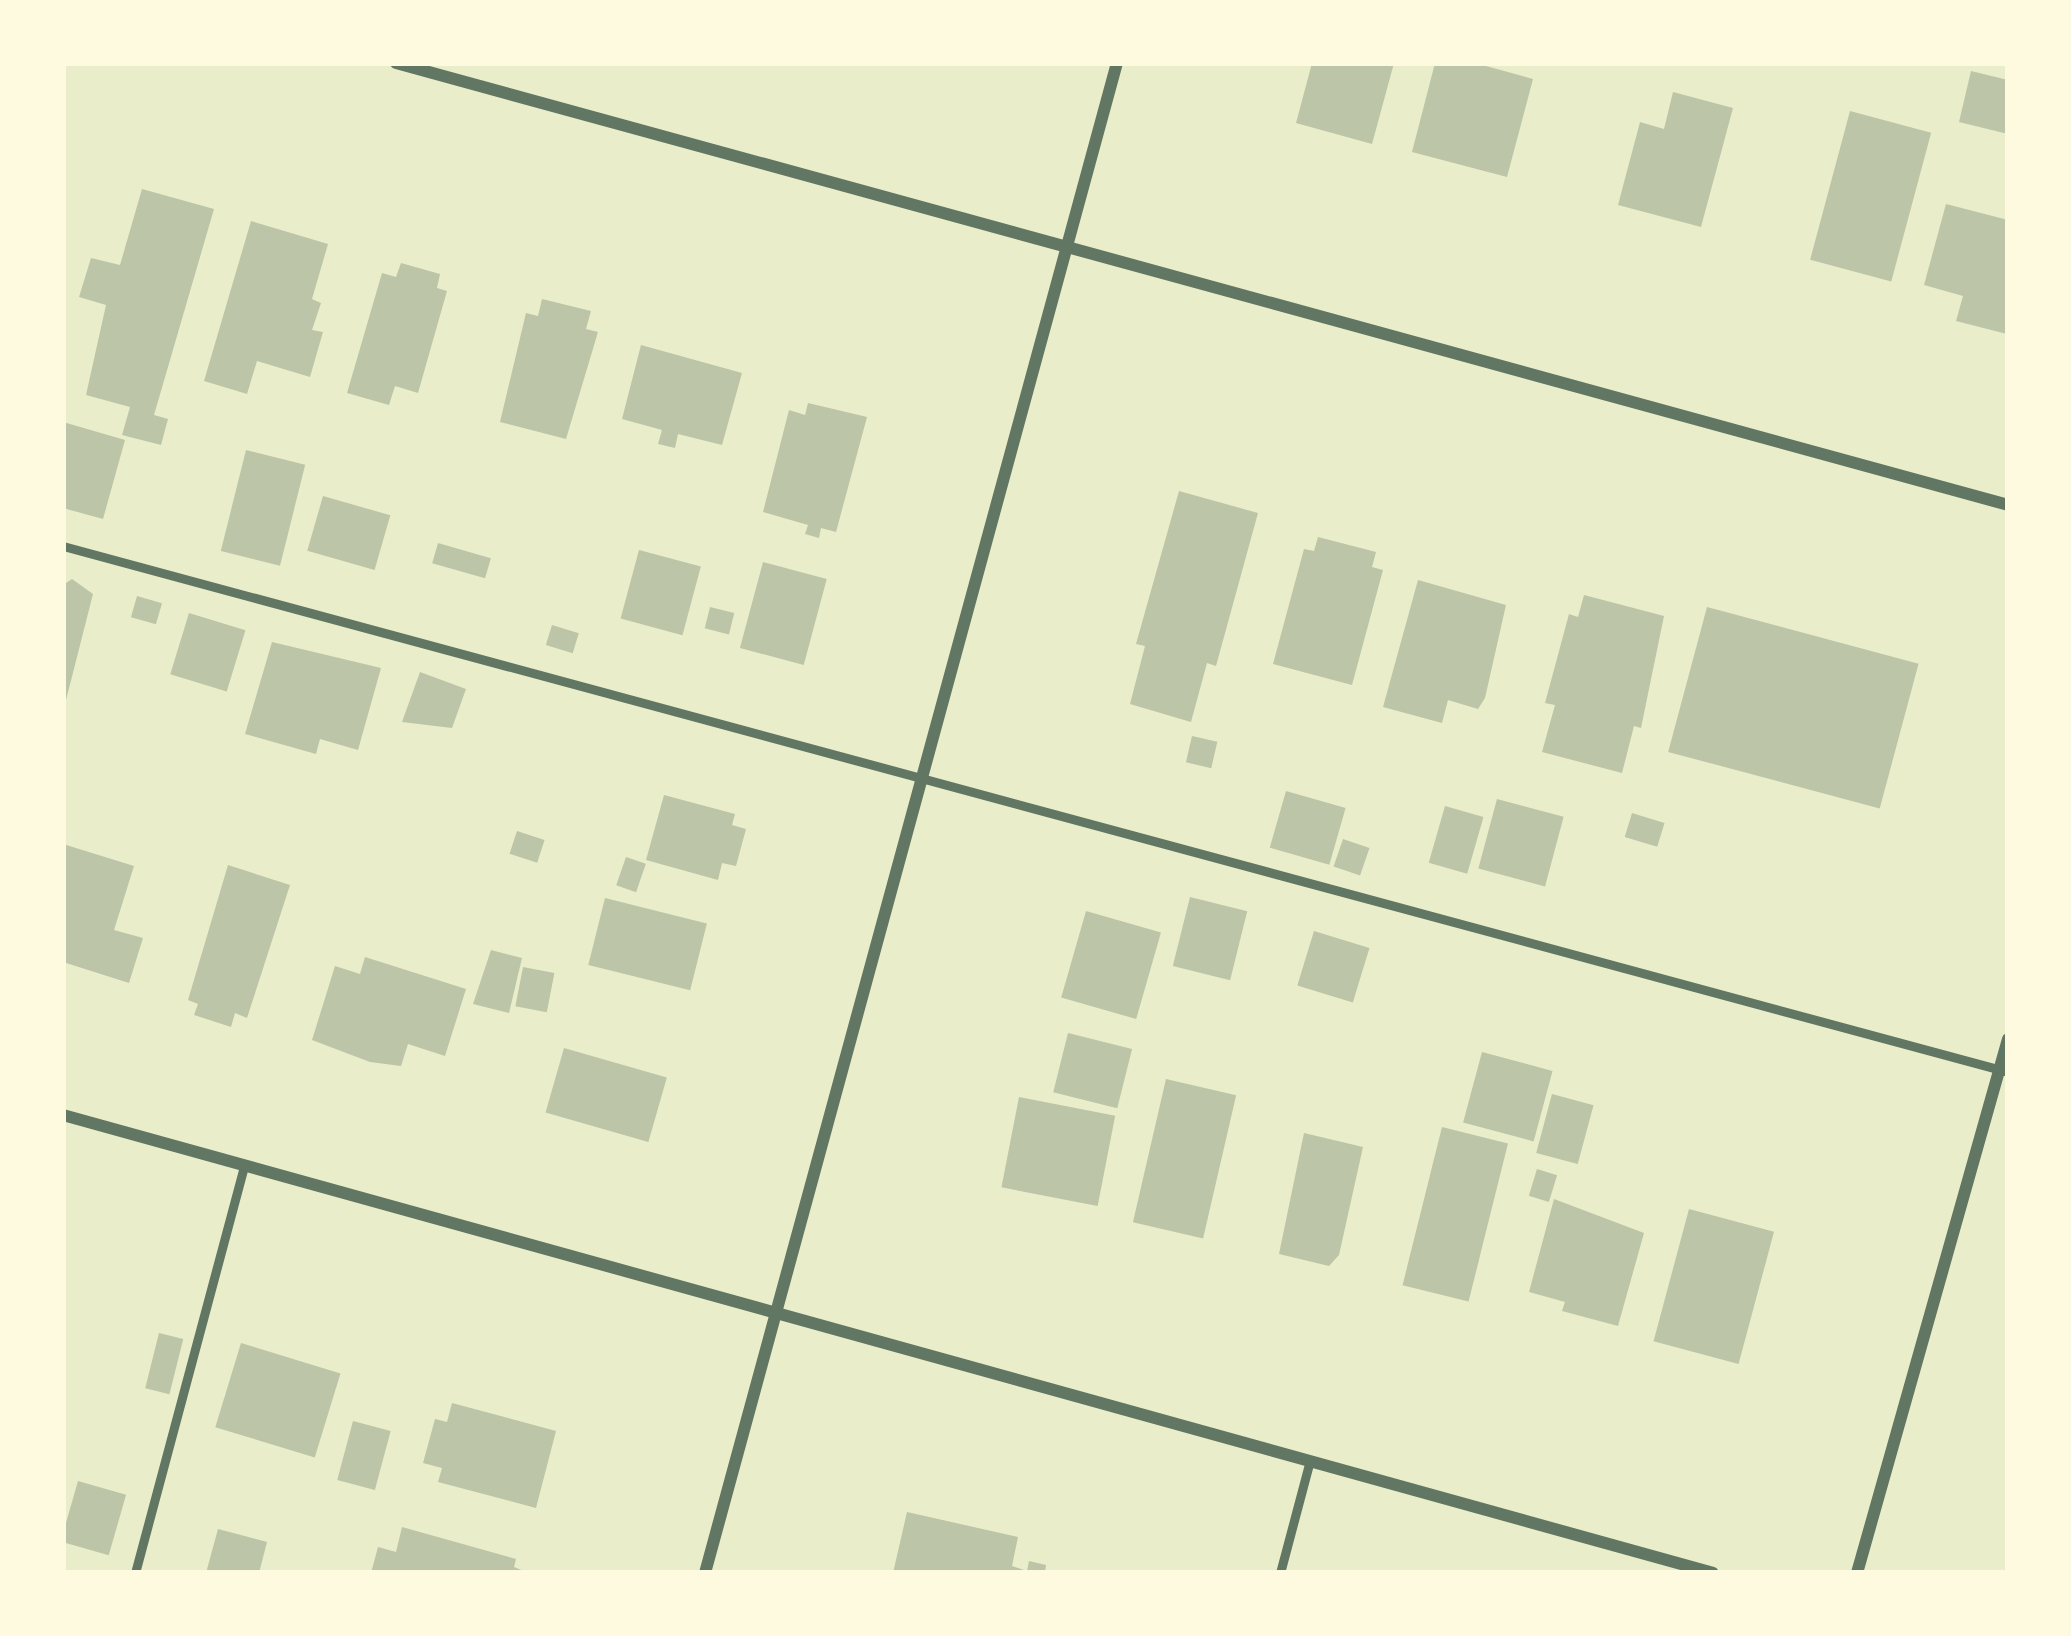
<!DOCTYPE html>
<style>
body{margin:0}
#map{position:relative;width:2071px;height:1636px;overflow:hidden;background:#e9edc9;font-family:"Sofia Sans Condensed",sans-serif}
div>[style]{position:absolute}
.building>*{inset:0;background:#bcc5a7;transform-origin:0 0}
.service>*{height:9px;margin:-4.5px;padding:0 4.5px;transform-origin:4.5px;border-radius:4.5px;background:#617663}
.minor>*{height:12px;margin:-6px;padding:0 6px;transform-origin:6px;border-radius:6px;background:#617663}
span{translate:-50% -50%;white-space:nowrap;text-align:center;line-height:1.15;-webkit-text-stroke:9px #fefae0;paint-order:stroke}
.frame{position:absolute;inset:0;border:66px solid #fefae0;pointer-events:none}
</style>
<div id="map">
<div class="building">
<div style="clip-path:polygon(1312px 63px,1394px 63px,1372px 144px,1296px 123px)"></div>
<div style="clip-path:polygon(1435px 63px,1475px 63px,1533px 79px,1507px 177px,1412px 152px)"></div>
<div style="clip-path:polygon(1971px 71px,2008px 80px,2008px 134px,1959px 122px)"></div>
<div style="clip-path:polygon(1673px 92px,1733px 108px,1701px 227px,1618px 205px,1640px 122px,1664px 129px)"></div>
<div style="left:1850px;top:111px;width:84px;height:154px;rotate:15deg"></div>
<div style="clip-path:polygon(142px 189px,214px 209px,154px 415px,168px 419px,161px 445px,122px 435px,130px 407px,86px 395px,106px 305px,79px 297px,91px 258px,120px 265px)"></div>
<div style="clip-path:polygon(1946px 204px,2008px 220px,2007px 334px,1956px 321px,1963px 296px,1924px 285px)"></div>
<div style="clip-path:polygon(251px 221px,328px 244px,312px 299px,321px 303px,312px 330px,323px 332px,310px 377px,257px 361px,247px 394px,204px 381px)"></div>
<div style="clip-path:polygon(401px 263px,440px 274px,437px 288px,447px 291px,418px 393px,395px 386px,389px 405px,347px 393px,382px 273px,396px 277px)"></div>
<div style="clip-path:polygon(542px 299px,591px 311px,586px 329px,598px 332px,566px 439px,500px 422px,526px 313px,538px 316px)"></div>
<div style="clip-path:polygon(641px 345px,742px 373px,722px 445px,678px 434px,675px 448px,658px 444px,662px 430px,622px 419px)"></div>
<div style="clip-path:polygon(808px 403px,867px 417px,836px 532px,821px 528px,819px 538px,805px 534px,808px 525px,763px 512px,789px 410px,805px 415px)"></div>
<div style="clip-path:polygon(63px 422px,125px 440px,103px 519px,63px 508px)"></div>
<div style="left:246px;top:450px;width:61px;height:104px;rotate:14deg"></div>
<div style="clip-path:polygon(1179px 491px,1258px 513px,1216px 666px,1207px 663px,1191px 722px,1130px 704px,1145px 646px,1136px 644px)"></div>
<div style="left:323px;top:496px;width:70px;height:57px;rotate:16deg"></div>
<div style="clip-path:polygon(1318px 537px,1376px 552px,1372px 567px,1383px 570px,1352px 685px,1273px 664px,1304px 549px,1314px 551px)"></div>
<div style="left:438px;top:543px;width:55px;height:21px;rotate:16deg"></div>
<div style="left:639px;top:550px;width:64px;height:71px;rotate:15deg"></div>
<div style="left:763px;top:562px;width:66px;height:89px;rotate:15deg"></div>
<div style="clip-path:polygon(72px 579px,93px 594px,65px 704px,63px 585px)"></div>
<div style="clip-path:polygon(1418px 580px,1506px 605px,1485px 698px,1478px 709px,1448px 700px,1442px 723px,1383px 707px)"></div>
<div style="clip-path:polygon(1584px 595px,1664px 616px,1641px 728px,1634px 726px,1622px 773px,1542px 752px,1555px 705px,1545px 703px,1569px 614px,1578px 617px)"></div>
<div style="left:137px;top:596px;width:26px;height:22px;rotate:16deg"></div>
<div style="left:710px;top:607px;width:25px;height:22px;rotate:14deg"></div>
<div style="left:1707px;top:607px;width:219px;height:150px;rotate:15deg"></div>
<div style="left:189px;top:613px;width:59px;height:64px;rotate:17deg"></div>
<div style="left:552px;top:625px;width:28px;height:21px;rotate:17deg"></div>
<div style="clip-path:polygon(272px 642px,381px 668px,358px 750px,320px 739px,316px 754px,245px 734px)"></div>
<div style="clip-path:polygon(420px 672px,466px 689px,452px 728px,402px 722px)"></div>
<div style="left:1192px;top:736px;width:26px;height:27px;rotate:13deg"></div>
<div style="left:1286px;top:791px;width:62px;height:59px;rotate:16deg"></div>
<div style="clip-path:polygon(664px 795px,735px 814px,732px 825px,746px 829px,736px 866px,722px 863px,718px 880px,646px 860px)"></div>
<div style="left:1497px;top:799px;width:69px;height:72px;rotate:15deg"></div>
<div style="left:1445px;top:806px;width:40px;height:59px;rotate:16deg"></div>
<div style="left:1632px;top:813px;width:34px;height:25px;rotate:17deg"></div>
<div style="left:517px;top:831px;width:29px;height:24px;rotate:18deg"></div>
<div style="left:1343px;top:839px;width:28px;height:29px;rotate:19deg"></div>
<div style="clip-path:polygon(63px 844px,134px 866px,114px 930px,143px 938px,129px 983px,63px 962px)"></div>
<div style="left:626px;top:857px;width:21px;height:30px;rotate:19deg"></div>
<div style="clip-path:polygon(228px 865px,290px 885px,247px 1018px,235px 1013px,231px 1027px,194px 1015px,198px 1004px,188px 1000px)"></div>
<div style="left:1190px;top:897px;width:59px;height:71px;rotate:14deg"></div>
<div style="left:605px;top:898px;width:105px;height:69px;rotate:14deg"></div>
<div style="left:1086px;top:911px;width:78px;height:90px;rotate:16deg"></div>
<div style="left:1314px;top:931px;width:58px;height:57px;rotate:17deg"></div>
<div style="clip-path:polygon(491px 950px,522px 958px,509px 1013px,473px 1004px)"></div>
<div style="clip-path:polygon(365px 957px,466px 989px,445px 1056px,408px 1044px,401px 1066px,370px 1062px,312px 1040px,335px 966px,360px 974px)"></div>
<div style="left:523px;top:967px;width:32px;height:40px;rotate:11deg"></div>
<div style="left:1068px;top:1033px;width:66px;height:61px;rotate:14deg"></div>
<div style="left:564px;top:1048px;width:107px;height:67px;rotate:16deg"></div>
<div style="left:1482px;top:1052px;width:73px;height:73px;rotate:15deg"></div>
<div style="left:1166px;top:1079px;width:72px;height:147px;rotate:13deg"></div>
<div style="left:1552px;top:1094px;width:43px;height:61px;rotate:15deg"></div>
<div style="left:1019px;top:1097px;width:98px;height:92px;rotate:11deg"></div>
<div style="left:1442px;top:1127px;width:68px;height:163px;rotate:14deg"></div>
<div style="clip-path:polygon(1304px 1133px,1363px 1147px,1339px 1255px,1329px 1266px,1279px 1254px)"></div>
<div style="left:1537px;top:1169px;width:21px;height:28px;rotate:17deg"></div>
<div style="clip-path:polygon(1554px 1199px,1644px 1233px,1618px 1326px,1562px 1311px,1565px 1302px,1529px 1292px)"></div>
<div style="left:1689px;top:1209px;width:88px;height:137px;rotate:15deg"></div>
<div style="left:159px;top:1333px;width:25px;height:57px;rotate:14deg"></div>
<div style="left:241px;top:1343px;width:104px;height:88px;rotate:17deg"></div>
<div style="clip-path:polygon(452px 1403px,556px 1431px,536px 1508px,438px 1482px,442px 1468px,423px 1463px,435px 1419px,447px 1422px)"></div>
<div style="left:353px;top:1421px;width:39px;height:61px;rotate:15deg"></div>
<div style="left:78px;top:1481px;width:50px;height:63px;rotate:16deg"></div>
<div style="clip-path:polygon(907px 1512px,1018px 1537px,1012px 1566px,1027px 1571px,1029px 1561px,1046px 1565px,1045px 1573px,893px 1573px)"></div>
<div style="clip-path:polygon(402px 1527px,516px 1559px,514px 1567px,529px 1573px,371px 1573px,378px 1547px,396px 1552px)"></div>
<div style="clip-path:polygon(218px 1529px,267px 1542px,259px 1573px,206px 1573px)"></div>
</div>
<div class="service">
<div style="left:63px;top:546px;width:2015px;rotate:15.13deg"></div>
<div style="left:135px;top:1573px;width:422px;rotate:-75deg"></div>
<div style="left:1280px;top:1573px;width:117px;rotate:-75.1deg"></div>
</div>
<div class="minor">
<div style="left:396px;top:63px;width:1671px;rotate:15.33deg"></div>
<div style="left:63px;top:1115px;width:1712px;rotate:15.51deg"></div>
<div style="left:705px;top:1573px;width:1565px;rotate:-74.74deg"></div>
<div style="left:1857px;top:1573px;width:555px;rotate:-74.21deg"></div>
</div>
<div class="frame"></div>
</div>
